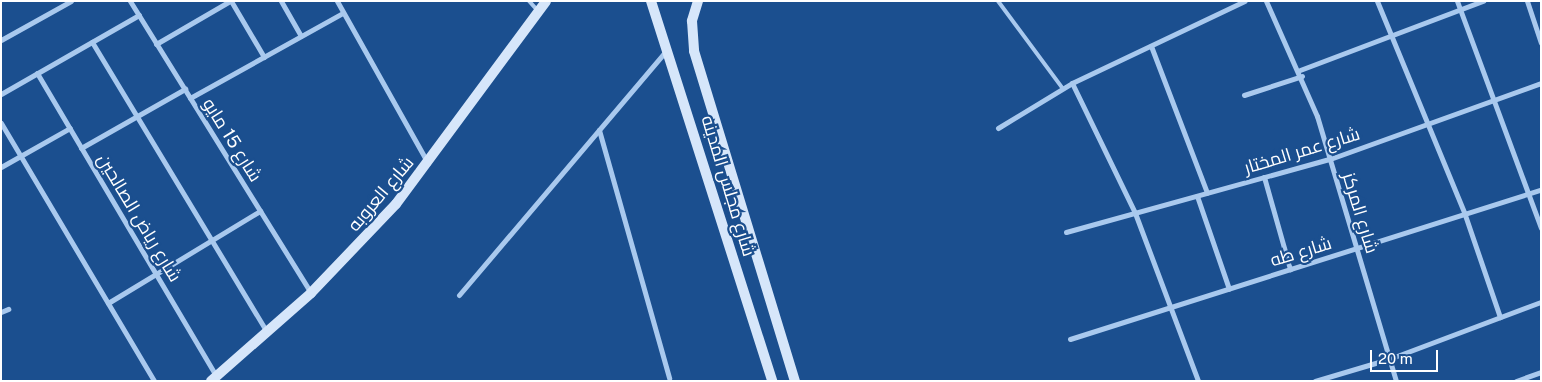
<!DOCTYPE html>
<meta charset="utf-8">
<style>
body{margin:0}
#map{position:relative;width:1542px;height:382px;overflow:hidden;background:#1b4f8f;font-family:"Public Sans",Cairo,sans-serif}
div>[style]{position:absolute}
.lane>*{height:4px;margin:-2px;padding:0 2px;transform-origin:2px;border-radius:2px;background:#a9c9ee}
.street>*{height:5px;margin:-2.5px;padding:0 2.5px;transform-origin:2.5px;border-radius:2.5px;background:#a9c9ee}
.secondary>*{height:10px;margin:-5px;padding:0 5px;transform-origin:5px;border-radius:5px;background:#d6e6fa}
span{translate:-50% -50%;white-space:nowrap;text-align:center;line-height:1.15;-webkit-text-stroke:4.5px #1b4f8f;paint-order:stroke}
.street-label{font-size:18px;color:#fff}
.frame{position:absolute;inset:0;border:2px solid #fff;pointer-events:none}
.scale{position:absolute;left:1370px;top:350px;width:68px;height:22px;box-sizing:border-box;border:2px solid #fff;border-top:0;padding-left:6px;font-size:15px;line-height:18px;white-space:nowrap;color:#fff;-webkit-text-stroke:4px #1b4f8f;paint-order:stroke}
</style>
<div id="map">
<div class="lane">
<div style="left:529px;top:1px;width:12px;rotate:48deg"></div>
<div style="left:998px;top:1px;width:109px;rotate:53.5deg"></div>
</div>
<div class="street">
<div style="left:130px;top:1px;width:344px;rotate:58.2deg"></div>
<div style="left:231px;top:1px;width:65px;rotate:59.5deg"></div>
<div style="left:281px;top:1px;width:40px;rotate:60.3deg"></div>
<div style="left:337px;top:1px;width:186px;rotate:60.7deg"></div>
<div style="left:1266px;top:1px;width:126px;rotate:66.1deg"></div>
<div style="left:1317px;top:116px;width:277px;rotate:73.4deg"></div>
<div style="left:1377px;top:1px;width:231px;rotate:67.6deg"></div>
<div style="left:1465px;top:215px;width:108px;rotate:71.1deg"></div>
<div style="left:1457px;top:1px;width:242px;rotate:69.7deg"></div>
<div style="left:1527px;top:1px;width:44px;rotate:71.6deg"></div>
<div style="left:1px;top:40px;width:80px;rotate:-29.1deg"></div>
<div style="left:92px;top:42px;width:339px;rotate:58.9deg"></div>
<div style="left:156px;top:44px;width:86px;rotate:-30.2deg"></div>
<div style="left:1151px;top:46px;width:157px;rotate:69.1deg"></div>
<div style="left:1300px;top:70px;width:196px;rotate:-20.7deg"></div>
<div style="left:37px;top:73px;width:352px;rotate:59.4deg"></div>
<div style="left:1072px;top:83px;width:144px;rotate:64.1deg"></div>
<div style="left:1135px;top:213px;width:179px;rotate:69.4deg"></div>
<div style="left:1px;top:94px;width:159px;rotate:-29.8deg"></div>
<div style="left:1244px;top:95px;width:61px;rotate:-18.1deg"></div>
<div style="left:190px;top:98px;width:175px;rotate:-29.1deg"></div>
<div style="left:1px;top:123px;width:300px;rotate:59.3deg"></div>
<div style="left:998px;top:128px;width:87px;rotate:-31.3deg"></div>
<div style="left:1072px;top:83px;width:191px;rotate:-25.4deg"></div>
<div style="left:599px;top:130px;width:258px;rotate:74.2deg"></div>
<div style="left:81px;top:148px;width:120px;rotate:-29.6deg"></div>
<div style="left:1px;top:167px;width:79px;rotate:-29.5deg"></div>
<div style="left:1264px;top:177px;width:96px;rotate:74.2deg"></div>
<div style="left:1197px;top:196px;width:98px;rotate:71deg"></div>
<div style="left:1066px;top:232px;width:274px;rotate:-15.5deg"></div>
<div style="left:1330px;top:159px;width:224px;rotate:-19.8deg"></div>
<div style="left:459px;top:295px;width:320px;rotate:-49.7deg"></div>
<div style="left:108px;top:303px;width:178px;rotate:-31.2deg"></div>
<div style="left:1px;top:312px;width:8px;rotate:-23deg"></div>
<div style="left:1070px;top:339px;width:494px;rotate:-17.6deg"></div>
<div style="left:1315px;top:381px;width:77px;rotate:-16.6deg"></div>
<div style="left:1389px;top:359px;width:162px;rotate:-20.6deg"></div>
<div style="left:1516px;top:381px;width:27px;rotate:-20deg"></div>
</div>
<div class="secondary">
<div style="left:651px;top:1px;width:399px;rotate:72.3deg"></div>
<div style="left:698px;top:1px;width:21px;rotate:107deg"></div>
<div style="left:692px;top:21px;width:30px;rotate:86deg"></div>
<div style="left:694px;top:51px;width:345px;rotate:73deg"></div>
<div style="left:211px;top:381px;width:133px;rotate:-41.3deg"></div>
<div style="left:311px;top:293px;width:123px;rotate:-46.3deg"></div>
<div style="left:396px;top:204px;width:252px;rotate:-53.5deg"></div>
</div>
<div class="street-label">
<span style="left:232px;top:140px;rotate:58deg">شارع 15 مايو</span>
<span style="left:1302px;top:151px;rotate:-17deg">شارع عمر المختار</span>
<span style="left:728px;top:186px;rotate:73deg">شارع مجلس المدينه</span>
<span style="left:381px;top:194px;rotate:-50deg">شارع العروبه</span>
<span style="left:1360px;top:213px;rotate:73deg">شارع المركز</span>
<span style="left:139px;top:218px;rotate:59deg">شارع رياض الصالحين</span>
<span style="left:1301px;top:252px;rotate:-17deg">شارع طه</span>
</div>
<div class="frame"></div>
<div class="scale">20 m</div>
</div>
